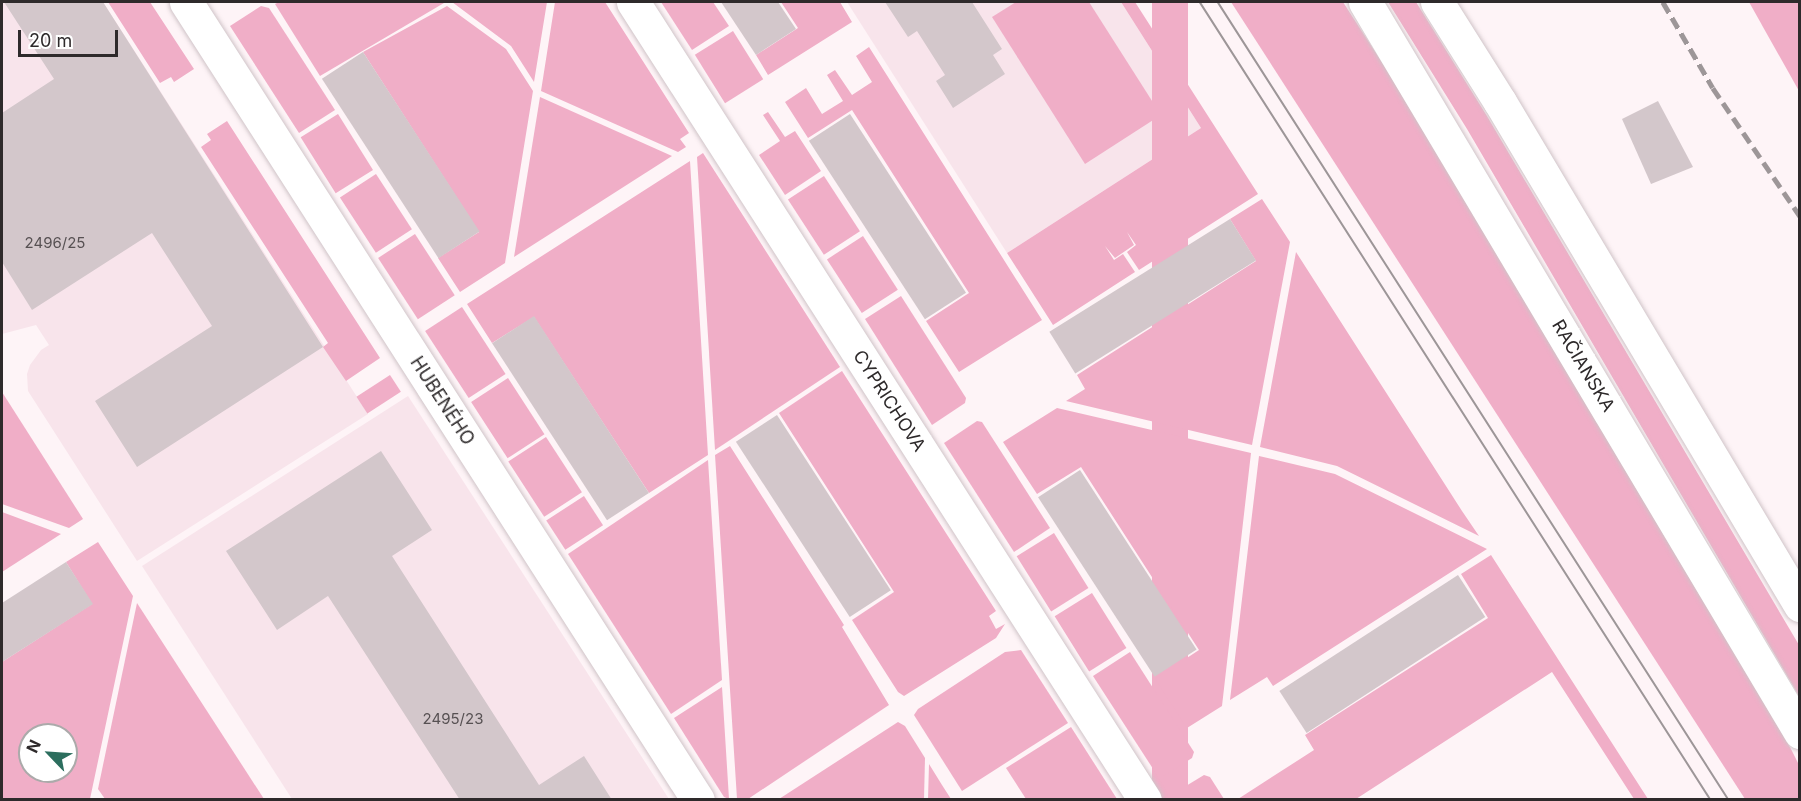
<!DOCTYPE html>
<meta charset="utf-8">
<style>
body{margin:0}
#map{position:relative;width:1801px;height:801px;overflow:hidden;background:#fef4f7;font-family:Inter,sans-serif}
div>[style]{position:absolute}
.built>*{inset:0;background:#f8e4eb}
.green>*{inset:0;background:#f0aec7;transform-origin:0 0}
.building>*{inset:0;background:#d3c7cb;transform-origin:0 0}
.roads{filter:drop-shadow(0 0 2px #d0c4c8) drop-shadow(0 0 2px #d0c4c8)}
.minor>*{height:33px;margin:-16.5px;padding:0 16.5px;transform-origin:16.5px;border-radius:16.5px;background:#fff}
.secondary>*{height:33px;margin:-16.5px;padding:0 16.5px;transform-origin:16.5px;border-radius:16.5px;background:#fff}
.tram>*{height:1.5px;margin:-0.75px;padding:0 0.75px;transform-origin:0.75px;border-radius:0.75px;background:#9d9698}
.rail>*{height:4.5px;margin-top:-2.25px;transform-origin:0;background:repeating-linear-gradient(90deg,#9d9698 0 12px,transparent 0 18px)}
span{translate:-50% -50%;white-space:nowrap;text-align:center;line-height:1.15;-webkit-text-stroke:6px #fff;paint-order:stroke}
.number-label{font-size:15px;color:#575153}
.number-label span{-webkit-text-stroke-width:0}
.street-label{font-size:18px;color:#2e2a2b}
.frame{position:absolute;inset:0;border:3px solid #2e2a2b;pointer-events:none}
.north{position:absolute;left:18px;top:723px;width:60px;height:60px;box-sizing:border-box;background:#fff;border:2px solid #abaaaa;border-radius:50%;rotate:295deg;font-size:16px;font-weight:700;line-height:24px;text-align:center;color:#2e2a2b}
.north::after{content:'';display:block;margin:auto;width:21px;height:27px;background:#2c6e5e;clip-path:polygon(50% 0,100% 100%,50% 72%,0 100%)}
.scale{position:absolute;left:18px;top:30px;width:100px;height:27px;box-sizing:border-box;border:3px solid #2e2a2b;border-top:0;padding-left:8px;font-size:18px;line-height:21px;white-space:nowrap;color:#2e2a2b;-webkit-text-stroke:4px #fff;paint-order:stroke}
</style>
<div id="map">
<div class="built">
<div style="clip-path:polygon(2px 2px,103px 2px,368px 414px,137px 561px,28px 391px,27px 374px,30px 365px,41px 350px,49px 345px,36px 325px,2px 334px)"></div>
<div style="clip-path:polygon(847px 2px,1121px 2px,1201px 128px,1007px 253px)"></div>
<div style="clip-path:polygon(408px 396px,669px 799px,292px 799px,142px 566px)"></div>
</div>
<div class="green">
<div style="clip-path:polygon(108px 2px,150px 2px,194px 69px,174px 82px,171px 77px,160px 83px)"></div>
<div style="clip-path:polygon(279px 2px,443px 2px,444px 3px,320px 76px,275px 4px)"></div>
<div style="clip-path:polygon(452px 2px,547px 2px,534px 82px,511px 46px)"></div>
<div style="clip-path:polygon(555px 2px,605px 2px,689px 133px,680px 139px,686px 147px,678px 152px,541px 91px)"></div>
<div style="clip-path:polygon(661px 2px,713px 2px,729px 26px,692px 50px)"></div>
<div style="clip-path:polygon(781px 2px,840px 2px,852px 22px,768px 75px,756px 55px,798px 28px)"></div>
<div style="clip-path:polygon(1016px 2px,1089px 2px,1161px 115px,1085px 164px,992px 17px)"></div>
<div style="clip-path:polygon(1121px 2px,1135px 2px,1258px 194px,1139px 270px,1127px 252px,1136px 245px,1127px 232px,1134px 245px,1115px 258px,1105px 246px,1114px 260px,1123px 254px,1135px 272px,1053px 325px,1007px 253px,1201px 128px)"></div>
<div style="left:1152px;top:2px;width:36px;height:948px"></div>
<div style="clip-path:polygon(1231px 2px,1343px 2px,1401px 92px,1791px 749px,1799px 765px,1799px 799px,1745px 799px)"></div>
<div style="clip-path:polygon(1388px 2px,1416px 2px,1487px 116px,1799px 645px,1799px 696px,1467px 129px)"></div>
<div style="clip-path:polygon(1749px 2px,1799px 2px,1799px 91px)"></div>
<div style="clip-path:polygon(261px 6px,269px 8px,335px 110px,299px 133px,230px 26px)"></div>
<div style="clip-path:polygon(447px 6px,506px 49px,533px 91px,505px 263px,460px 292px,438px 258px,479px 232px,363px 52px)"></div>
<div style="left:733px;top:31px;width:57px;height:45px;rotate:58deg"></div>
<div style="clip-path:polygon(869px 47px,1042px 320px,959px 372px,926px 321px,969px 293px,852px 110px,808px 138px,785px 102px,806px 88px,822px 114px,843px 101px,827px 75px,835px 70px,852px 95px,872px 82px,856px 56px)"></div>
<div style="clip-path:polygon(540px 97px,672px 156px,514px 257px)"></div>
<div style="clip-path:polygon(768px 112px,785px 137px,795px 131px,821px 171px,785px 195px,759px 155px,780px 141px,763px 115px)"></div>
<div style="left:338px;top:114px;width:66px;height:44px;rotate:58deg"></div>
<div style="clip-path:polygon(227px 121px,380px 358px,346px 381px,323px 347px,328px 343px,201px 147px,211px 140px,207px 134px)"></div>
<div style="clip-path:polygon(703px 153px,840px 367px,715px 450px,697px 157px)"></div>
<div style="clip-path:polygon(690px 161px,708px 455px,649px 493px,534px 317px,492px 343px,467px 304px)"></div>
<div style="left:376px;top:174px;width:66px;height:43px;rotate:57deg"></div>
<div style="left:824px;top:176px;width:66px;height:43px;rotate:57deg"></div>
<div style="clip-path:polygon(1262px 199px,1290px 242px,1252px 445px,1066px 401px,1085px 389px,1077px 375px,1256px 261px,1230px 219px)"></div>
<div style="left:415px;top:234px;width:73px;height:44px;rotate:57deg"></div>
<div style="left:863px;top:236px;width:64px;height:43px;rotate:57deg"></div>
<div style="clip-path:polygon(1296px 252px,1462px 511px,1479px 536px,1337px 466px,1260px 447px)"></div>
<div style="clip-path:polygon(901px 296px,966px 398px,965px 403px,932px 425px,865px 319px)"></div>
<div style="left:462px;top:307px;width:80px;height:44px;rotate:57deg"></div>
<div style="clip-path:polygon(842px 371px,996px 611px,989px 616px,996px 629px,1005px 624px,996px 638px,904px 696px,898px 692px,852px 620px,894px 592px,779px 413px)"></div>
<div style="left:390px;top:375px;width:20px;height:40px;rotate:57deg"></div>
<div style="left:508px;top:378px;width:67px;height:44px;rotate:57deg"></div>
<div style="clip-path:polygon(2px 392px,83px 519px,69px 528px,2px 504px)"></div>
<div style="clip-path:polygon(1057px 408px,1251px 453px,1222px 706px,1187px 728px,1155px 679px,1199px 650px,1081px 467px,1037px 494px,1003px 442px)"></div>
<div style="clip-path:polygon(977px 421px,982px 422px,1050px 528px,1014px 552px,944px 443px)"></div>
<div style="left:546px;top:437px;width:66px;height:45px;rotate:57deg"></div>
<div style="clip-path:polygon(730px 446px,844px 625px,842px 627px,889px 705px,748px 799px,737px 799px,715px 455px)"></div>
<div style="clip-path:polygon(1259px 456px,1335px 474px,1487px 549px,1273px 686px,1267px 677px,1230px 700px)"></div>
<div style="clip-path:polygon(708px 460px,722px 680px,671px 714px,568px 554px)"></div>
<div style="left:584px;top:496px;width:35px;height:45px;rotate:57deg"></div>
<div style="clip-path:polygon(2px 512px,61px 534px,2px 572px)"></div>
<div style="left:1054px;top:533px;width:65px;height:44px;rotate:58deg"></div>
<div style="clip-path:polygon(evenodd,98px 542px,133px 596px,90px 799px,2px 800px,2px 662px,92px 604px,66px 562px,98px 542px,30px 735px,66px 735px,66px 771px,30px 771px,30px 735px)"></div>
<div style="clip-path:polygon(1491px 555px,1648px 799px,1634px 799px,1552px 672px,1356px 799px,1238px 799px,1314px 750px,1305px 735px,1488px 618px,1461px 574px)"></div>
<div style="left:1092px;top:593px;width:65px;height:44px;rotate:58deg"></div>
<div style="clip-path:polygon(137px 603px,264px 799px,105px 799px,98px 789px)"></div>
<div style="clip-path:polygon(1021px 650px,1068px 723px,962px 791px,914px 715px,918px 709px,1005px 652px)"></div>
<div style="clip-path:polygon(1130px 652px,1194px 752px,1192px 758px,1164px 776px,1157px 775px,1093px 676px)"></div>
<div style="clip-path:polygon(722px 687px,729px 799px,724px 797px,674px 718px)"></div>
<div style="clip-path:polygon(898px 722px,905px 726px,925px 758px,924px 799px,779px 799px)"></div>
<div style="clip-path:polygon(1071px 727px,1117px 799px,1026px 799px,1006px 768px)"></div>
<div style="clip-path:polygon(929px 764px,942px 785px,951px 799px,928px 799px)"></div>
<div style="clip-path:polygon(1204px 775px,1210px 777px,1224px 799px,1176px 799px,1181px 789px)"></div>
</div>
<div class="building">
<div style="clip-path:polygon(4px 2px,103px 2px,323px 347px,137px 467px,95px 401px,212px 326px,152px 233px,32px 310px,2px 262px,2px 113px,54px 79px)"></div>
<div style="clip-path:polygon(721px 2px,778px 2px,796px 29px,756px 55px)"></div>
<div style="clip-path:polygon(885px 2px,972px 2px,1002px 49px,993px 55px,1005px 74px,953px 108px,936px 81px,945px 75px,917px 31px,908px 37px)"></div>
<div style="left:363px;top:52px;width:214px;height:49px;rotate:57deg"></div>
<div style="clip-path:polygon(1658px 101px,1693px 167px,1651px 184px,1622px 119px)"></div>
<div style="left:850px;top:114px;width:213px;height:49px;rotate:57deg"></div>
<div style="left:1230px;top:219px;width:49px;height:213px;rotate:58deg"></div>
<div style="left:534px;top:316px;width:211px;height:50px;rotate:57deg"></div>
<div style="left:777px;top:415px;width:209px;height:49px;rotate:57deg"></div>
<div style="clip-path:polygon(381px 451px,432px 530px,392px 556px,539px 785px,584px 756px,612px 800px,460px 800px,328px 596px,277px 630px,226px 551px)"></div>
<div style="left:1080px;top:470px;width:214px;height:50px;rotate:57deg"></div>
<div style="clip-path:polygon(66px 562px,93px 604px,2px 662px,2px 603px)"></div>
<div style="left:1458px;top:575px;width:50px;height:213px;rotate:57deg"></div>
</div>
<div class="roads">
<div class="minor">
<div style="left:186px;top:2px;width:948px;rotate:57.32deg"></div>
<div style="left:633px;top:2px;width:948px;rotate:57.32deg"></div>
</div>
<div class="secondary">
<div style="left:1365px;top:2px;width:850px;rotate:59.21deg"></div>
<div style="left:1437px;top:2px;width:118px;rotate:57.8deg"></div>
<div style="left:1500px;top:102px;width:586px;rotate:59.19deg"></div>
</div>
</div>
<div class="tram">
<div style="left:1200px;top:2px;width:948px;rotate:57.37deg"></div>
<div style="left:1218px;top:2px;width:948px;rotate:57.37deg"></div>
</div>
<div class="rail">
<div style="left:1663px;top:2px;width:99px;rotate:59.8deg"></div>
<div style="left:1713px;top:88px;width:155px;rotate:55.8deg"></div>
</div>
<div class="number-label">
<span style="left:55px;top:243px">2496/25</span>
<span style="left:453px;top:719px">2495/23</span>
</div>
<div class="street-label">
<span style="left:1583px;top:366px;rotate:59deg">RAČIANSKA</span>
<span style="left:442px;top:401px;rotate:57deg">HUBENÉHO</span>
<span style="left:889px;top:401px;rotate:57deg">CYPRICHOVA</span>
</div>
<div class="frame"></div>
<div class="north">N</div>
<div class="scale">20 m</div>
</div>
